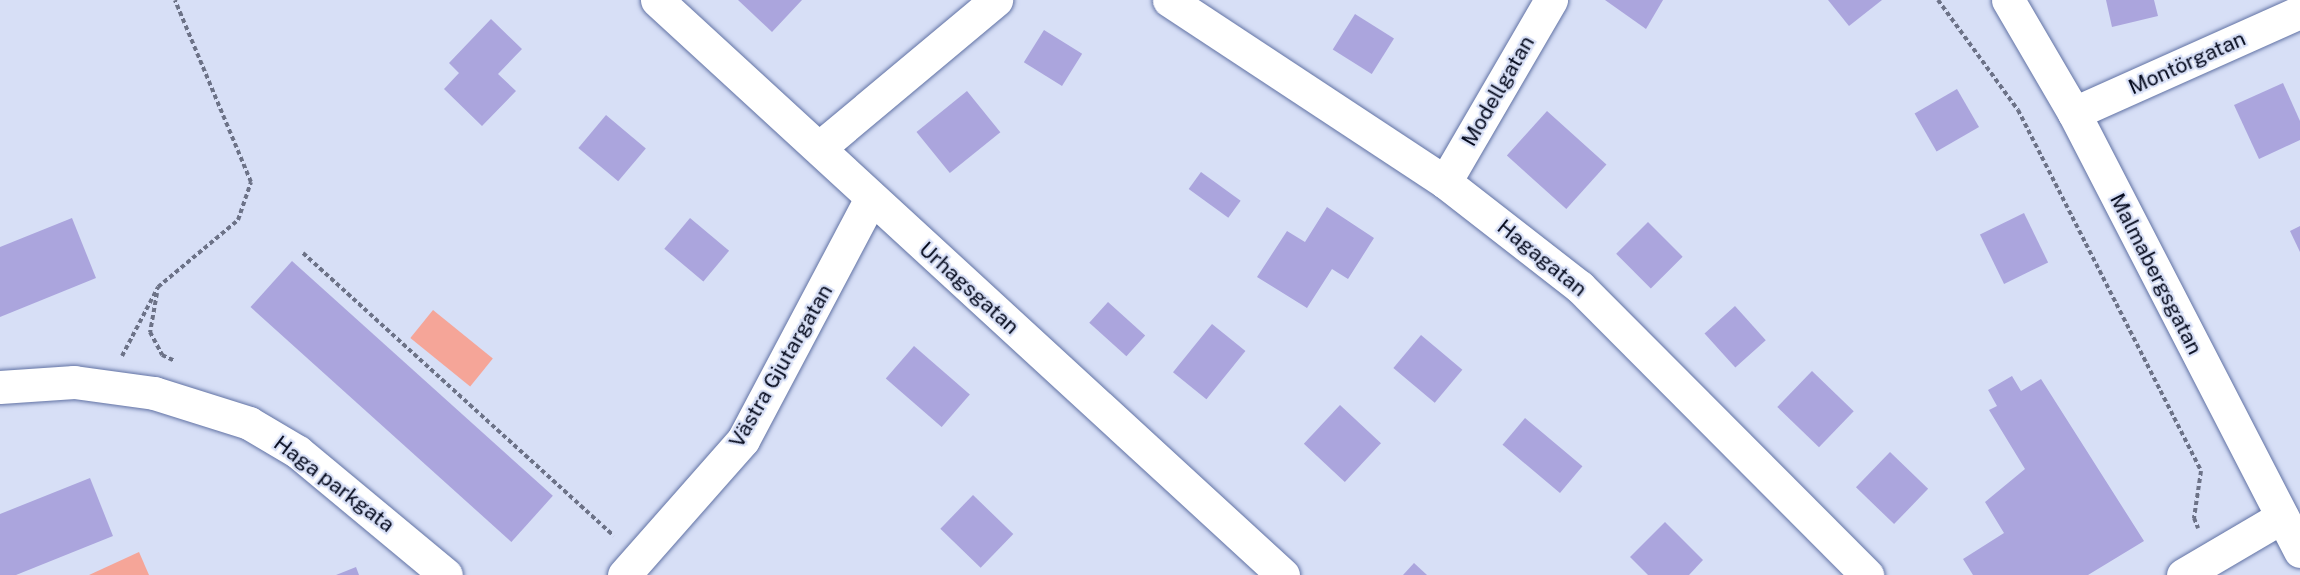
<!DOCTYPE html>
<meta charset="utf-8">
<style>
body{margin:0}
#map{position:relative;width:2300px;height:575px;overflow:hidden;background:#d7dff6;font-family:"Public Sans",sans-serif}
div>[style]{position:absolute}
.green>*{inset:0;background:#f5a598;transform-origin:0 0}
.building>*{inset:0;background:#aba5dd;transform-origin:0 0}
.path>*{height:4px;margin-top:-2px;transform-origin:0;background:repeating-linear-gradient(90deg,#6c7287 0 4.5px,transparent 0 7.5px)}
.roads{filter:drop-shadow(0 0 2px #6172a4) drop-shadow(0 0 2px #6172a4)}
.street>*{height:33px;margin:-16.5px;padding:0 16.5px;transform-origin:16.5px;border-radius:16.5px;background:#fff}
.secondary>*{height:33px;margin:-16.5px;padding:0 16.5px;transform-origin:16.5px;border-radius:16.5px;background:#fff}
span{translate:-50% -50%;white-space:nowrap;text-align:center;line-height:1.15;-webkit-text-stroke:4.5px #d7dff6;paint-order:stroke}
.street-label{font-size:21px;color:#060b1e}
</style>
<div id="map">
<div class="green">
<div style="left:433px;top:310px;width:77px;height:36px;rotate:39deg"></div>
<div style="clip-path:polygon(139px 552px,149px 575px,89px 575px)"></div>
</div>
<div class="building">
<div style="clip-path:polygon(738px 0,802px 0,772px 32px)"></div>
<div style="clip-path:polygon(1605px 0,1663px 0,1646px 29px)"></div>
<div style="clip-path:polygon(1828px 0,1882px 0,1849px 26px)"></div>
<div style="clip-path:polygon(2106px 0,2154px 0,2158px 16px,2112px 27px)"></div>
<div style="left:1355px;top:14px;width:46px;height:42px;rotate:32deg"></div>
<div style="clip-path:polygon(491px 19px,522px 49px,498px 74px,516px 91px,482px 126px,444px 89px,459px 73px,449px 63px)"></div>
<div style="left:1044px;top:30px;width:45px;height:38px;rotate:32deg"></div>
<div style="clip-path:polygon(2283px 83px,2300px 121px,2300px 140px,2259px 159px,2234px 105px)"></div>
<div style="left:1957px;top:89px;width:44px;height:49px;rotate:60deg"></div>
<div style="left:967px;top:91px;width:53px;height:65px;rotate:51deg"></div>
<div style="left:1547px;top:111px;width:80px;height:60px;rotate:42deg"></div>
<div style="left:606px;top:115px;width:52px;height:43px;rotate:40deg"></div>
<div style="left:1201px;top:172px;width:49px;height:21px;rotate:36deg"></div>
<div style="clip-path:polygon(1327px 207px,1374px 238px,1348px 279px,1332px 269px,1307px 308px,1257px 277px,1287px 231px,1305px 242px)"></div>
<div style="left:2024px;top:213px;width:55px;height:49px;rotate:64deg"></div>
<div style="clip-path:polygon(72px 218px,96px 278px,0 317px,0 247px)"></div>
<div style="left:690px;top:218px;width:51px;height:40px;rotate:40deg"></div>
<div style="left:1648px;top:222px;width:49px;height:45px;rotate:45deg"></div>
<div style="clip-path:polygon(2300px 226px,2300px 252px,2290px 231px)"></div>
<div style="left:292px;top:261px;width:351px;height:62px;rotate:42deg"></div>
<div style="left:1108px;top:302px;width:50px;height:28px;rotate:42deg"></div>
<div style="left:1735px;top:306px;width:46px;height:41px;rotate:48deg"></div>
<div style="left:1212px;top:324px;width:43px;height:62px;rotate:39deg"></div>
<div style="left:1421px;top:335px;width:54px;height:43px;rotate:40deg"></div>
<div style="left:914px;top:346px;width:74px;height:43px;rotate:41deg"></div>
<div style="left:1812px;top:371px;width:58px;height:50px;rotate:44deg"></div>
<div style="clip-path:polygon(2012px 376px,2021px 391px,2041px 379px,2144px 541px,2088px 575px,1973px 575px,1963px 559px,2004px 533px,1985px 502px,2025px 469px,1989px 410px,1997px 406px,1988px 390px)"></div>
<div style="left:1340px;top:405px;width:56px;height:53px;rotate:43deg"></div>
<div style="left:1525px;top:418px;width:75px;height:35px;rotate:40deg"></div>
<div style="left:1890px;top:452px;width:53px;height:49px;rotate:44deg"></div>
<div style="clip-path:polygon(90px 478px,113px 536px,16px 575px,0 575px,0 514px)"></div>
<div style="left:973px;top:495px;width:56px;height:47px;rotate:44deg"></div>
<div style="clip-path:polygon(1665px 522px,1703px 560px,1689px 575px,1648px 575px,1630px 557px)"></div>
<div style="clip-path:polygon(1414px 563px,1427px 575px,1403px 575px)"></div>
<div style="clip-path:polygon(356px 567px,359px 575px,336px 575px)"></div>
</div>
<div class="path">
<div style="left:1938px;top:0;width:136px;rotate:54deg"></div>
<div style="left:2018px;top:110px;width:405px;rotate:63.1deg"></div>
<div style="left:2201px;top:471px;width:48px;rotate:98.5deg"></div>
<div style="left:2194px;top:518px;width:11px;rotate:68deg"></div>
<div style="left:303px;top:253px;width:420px;rotate:42.3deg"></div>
<div style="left:157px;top:293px;width:40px;rotate:100deg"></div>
<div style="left:150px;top:332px;width:26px;rotate:62deg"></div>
<div style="left:162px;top:355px;width:14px;rotate:25deg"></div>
<div style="left:122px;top:356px;width:78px;rotate:-62.4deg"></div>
<div style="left:158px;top:287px;width:104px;rotate:-39.9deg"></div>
<div style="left:238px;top:220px;width:40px;rotate:-71.1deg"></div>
<div style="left:251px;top:182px;width:197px;rotate:-112.7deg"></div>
</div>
<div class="roads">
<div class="street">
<div style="left:657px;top:0;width:850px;rotate:42.57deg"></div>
<div style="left:1169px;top:0;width:331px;rotate:33.4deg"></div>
<div style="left:1445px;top:182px;width:171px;rotate:37.9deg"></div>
<div style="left:1580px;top:287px;width:407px;rotate:45.1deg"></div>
<div style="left:2074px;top:113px;width:248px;rotate:-24.1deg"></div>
<div style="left:819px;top:148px;width:231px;rotate:-39.9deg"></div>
<div style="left:1445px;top:182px;width:211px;rotate:-59.8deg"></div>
<div style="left:0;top:387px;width:74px;rotate:-3.9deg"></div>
<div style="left:74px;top:382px;width:81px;rotate:7.8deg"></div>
<div style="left:154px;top:393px;width:100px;rotate:17.5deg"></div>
<div style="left:249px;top:423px;width:57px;rotate:30.6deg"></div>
<div style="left:298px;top:452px;width:192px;rotate:39.7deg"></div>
<div style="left:624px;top:575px;width:180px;rotate:-48.6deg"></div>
<div style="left:743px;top:440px;width:274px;rotate:-62.1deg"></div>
<div style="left:2183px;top:575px;width:115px;rotate:-30.4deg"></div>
</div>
<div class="secondary">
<div style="left:2008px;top:0;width:131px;rotate:59.7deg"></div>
<div style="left:2074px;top:113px;width:493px;rotate:62.7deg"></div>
</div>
</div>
<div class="street-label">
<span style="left:2187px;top:63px;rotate:-24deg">Montörgatan</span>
<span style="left:1498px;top:91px;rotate:-60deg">Modellgatan</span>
<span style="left:1542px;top:258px;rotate:39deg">Hagagatan</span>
<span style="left:2156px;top:274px;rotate:63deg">Malmabergsgatan</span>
<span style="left:969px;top:288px;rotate:42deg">Urhagsgatan</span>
<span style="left:781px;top:366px;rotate:-60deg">Västra Gjutargatan</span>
<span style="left:334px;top:484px;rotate:37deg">Haga parkgata</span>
</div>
</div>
